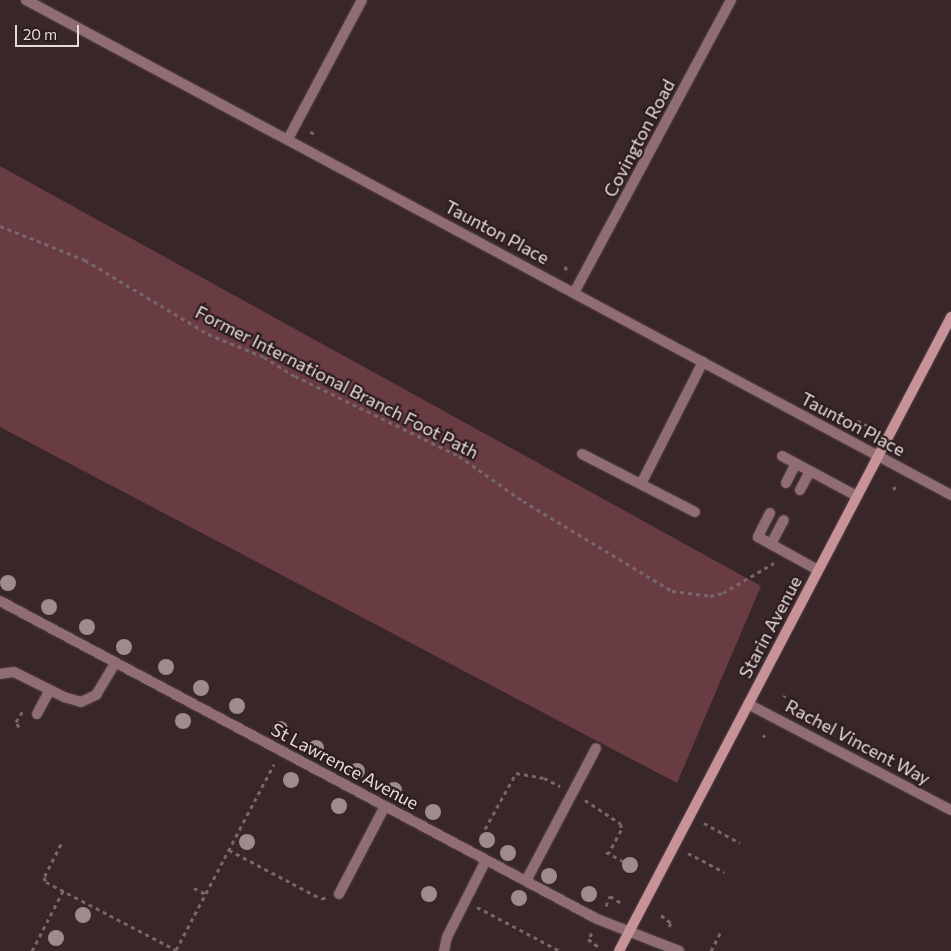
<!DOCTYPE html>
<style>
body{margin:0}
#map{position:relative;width:951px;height:951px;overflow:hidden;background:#382629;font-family:Commissioner,sans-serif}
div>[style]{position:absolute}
.green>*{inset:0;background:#693b42}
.path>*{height:3px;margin-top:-1.5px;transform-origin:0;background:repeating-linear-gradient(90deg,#77676a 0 4px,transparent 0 8px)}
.roads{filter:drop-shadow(0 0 1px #544345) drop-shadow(0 0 1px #544345)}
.lane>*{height:10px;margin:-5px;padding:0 5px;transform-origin:5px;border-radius:5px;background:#906d72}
.street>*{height:10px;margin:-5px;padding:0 5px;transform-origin:5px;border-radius:5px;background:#906d72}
.secondary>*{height:10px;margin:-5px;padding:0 5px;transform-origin:5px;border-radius:5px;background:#c89299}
.trees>*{width:16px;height:16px;margin:-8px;border-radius:50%;background:#9f8a8d}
span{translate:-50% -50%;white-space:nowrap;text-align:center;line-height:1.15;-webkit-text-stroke:4.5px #2e1d1f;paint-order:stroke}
.street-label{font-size:18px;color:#e5d9db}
.scale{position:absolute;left:15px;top:25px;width:64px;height:22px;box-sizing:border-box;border:2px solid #e5d9db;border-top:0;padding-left:6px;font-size:15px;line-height:18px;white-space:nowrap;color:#e5d9db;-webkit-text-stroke:4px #2e1d1f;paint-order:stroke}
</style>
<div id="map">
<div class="green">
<div style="clip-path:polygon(0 166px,761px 586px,677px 783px,0 427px)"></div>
</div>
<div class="path">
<div style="left:310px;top:132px;width:7px;rotate:16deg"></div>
<div style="left:0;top:226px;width:92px;rotate:21.8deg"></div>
<div style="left:85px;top:260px;width:144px;rotate:31deg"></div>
<div style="left:208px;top:334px;width:61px;rotate:22.3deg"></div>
<div style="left:264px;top:357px;width:36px;rotate:32deg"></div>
<div style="left:295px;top:376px;width:182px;rotate:26deg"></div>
<div style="left:459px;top:456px;width:78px;rotate:35.1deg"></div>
<div style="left:523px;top:501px;width:174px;rotate:31.1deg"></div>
<div style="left:672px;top:591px;width:38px;rotate:7deg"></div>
<div style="left:710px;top:596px;width:13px;rotate:-13deg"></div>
<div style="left:723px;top:593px;width:59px;rotate:-30.5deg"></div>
<div style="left:565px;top:266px;width:5px;rotate:68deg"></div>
<div style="left:854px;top:426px;width:6px;rotate:-59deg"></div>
<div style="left:857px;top:421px;width:11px;rotate:22deg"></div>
<div style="left:894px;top:486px;width:5px;rotate:79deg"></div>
<div style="left:784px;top:697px;width:2px;rotate:-63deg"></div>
<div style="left:19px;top:727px;width:6px;rotate:-121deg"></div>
<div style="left:16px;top:722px;width:12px;rotate:-59deg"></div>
<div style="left:763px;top:737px;width:3px;rotate:-45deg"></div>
<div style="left:585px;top:800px;width:43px;rotate:33.7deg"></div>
<div style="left:621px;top:824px;width:6px;rotate:90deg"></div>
<div style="left:621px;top:830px;width:26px;rotate:118deg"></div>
<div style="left:704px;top:823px;width:41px;rotate:29.1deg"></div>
<div style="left:485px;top:829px;width:64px;rotate:-61deg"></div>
<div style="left:516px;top:773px;width:28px;rotate:10deg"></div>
<div style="left:544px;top:778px;width:18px;rotate:27deg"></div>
<div style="left:61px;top:844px;width:37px;rotate:117deg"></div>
<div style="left:44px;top:877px;width:5px;rotate:68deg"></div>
<div style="left:46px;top:882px;width:147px;rotate:27.6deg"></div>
<div style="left:176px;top:950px;width:210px;rotate:-62.2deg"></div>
<div style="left:229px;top:850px;width:105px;rotate:27.8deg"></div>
<div style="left:322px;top:899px;width:4px;rotate:-27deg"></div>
<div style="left:606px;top:852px;width:24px;rotate:28deg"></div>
<div style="left:688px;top:853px;width:41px;rotate:27.8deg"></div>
<div style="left:194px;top:888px;width:13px;rotate:27deg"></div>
<div style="left:606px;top:906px;width:11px;rotate:-68deg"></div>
<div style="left:610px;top:896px;width:13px;rotate:32deg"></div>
<div style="left:477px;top:907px;width:94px;rotate:27.9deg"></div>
<div style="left:661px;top:915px;width:13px;rotate:39deg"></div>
<div style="left:671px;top:923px;width:8px;rotate:120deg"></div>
<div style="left:592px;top:933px;width:7px;rotate:124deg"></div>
<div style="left:588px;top:939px;width:15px;rotate:37deg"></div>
<div style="left:32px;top:951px;width:68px;rotate:-62.7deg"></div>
<div style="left:711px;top:951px;width:20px;rotate:-63deg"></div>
</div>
<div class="roads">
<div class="lane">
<div style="left:582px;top:454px;width:127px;rotate:27.2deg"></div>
<div style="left:782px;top:456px;width:85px;rotate:28.1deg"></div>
<div style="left:786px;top:483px;width:22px;rotate:-63deg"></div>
<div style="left:641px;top:484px;width:137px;rotate:-63.1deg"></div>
<div style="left:800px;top:490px;width:21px;rotate:-62deg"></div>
<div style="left:770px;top:513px;width:27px;rotate:117deg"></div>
<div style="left:758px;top:537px;width:68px;rotate:28.8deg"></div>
<div style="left:771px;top:544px;width:27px;rotate:-62deg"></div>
<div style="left:0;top:674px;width:14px;rotate:-8deg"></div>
<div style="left:14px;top:672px;width:56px;rotate:26.6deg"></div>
<div style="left:64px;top:697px;width:18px;rotate:16deg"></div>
<div style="left:81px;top:702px;width:17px;rotate:-25deg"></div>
<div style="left:96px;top:695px;width:37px;rotate:-59deg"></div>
<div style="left:37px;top:714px;width:27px;rotate:-62deg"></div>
<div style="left:526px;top:881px;width:150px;rotate:-62.2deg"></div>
<div style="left:339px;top:894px;width:99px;rotate:-62.4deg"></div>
<div style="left:444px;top:951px;width:14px;rotate:-78deg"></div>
<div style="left:447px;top:937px;width:86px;rotate:-63.1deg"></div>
</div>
<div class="street">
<div style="left:26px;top:0;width:1049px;rotate:28.15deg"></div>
<div style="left:288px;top:139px;width:157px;rotate:-62deg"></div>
<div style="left:575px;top:291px;width:330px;rotate:-61.8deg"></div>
<div style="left:0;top:601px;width:676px;rotate:28.04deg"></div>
<div style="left:597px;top:919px;width:88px;rotate:21.3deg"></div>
<div style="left:748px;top:704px;width:229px;rotate:27.6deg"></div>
</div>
<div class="secondary">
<div style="left:619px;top:951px;width:716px;rotate:-62.36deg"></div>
</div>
</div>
<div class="trees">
<div style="left:8px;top:583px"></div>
<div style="left:49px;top:607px"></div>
<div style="left:87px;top:627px"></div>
<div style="left:124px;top:647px"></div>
<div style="left:166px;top:667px"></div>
<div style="left:201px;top:688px"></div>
<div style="left:237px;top:706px"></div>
<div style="left:183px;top:721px"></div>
<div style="left:280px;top:729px"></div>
<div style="left:316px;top:748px"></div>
<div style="left:357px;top:771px"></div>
<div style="left:291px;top:780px"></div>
<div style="left:394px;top:790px"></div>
<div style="left:339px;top:806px"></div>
<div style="left:433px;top:812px"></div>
<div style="left:487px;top:840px"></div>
<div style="left:247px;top:842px"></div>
<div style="left:508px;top:853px"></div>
<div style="left:630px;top:865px"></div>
<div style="left:549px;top:876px"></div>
<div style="left:429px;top:894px"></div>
<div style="left:589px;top:894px"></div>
<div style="left:519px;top:898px"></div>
<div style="left:83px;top:915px"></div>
<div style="left:56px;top:938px"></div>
</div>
<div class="street-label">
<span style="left:639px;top:138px;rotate:-62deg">Covington Road</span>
<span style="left:497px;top:232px;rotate:28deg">Taunton Place</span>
<span style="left:337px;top:382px;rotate:27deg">Former International Branch Foot Path</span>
<span style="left:853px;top:424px;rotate:28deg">Taunton Place</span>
<span style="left:770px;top:627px;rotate:-62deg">Starin Avenue</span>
<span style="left:858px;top:742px;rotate:28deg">Rachel Vincent Way</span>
<span style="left:345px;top:766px;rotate:28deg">St Lawrence Avenue</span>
</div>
<div class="scale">20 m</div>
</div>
